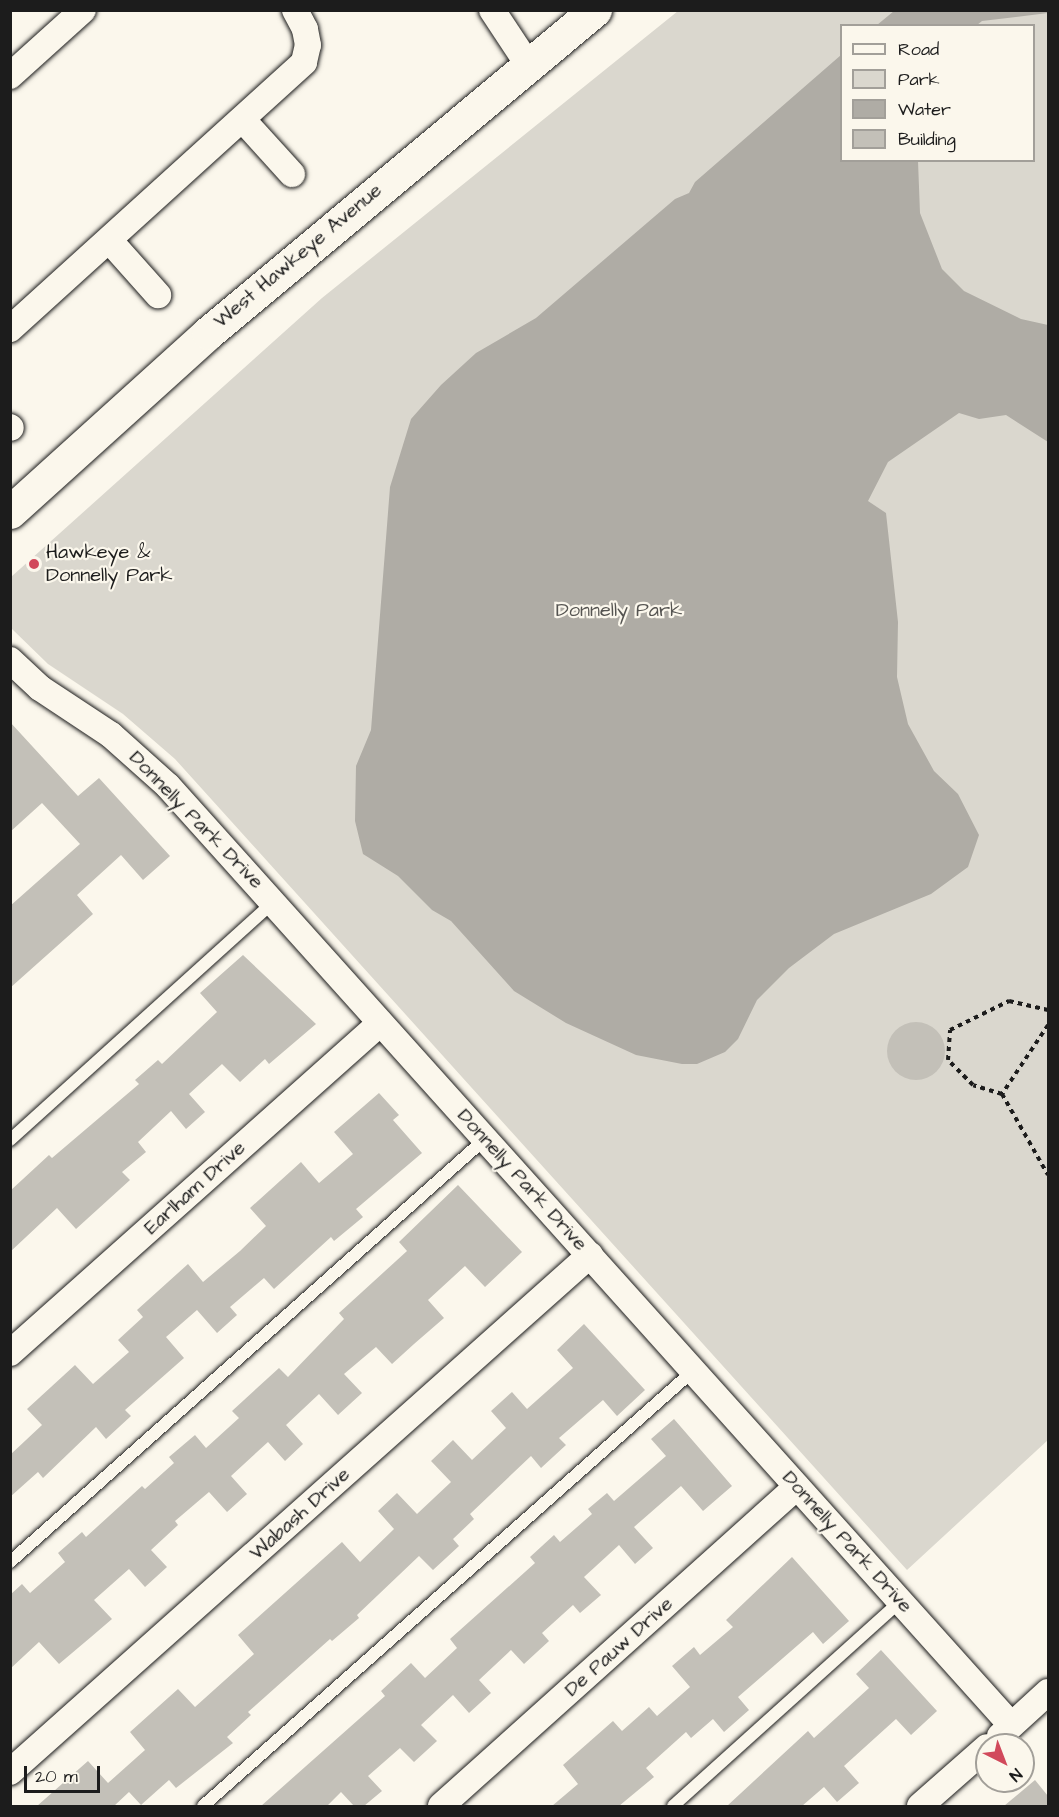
<!DOCTYPE html>
<style>
body{margin:0}
#map{position:relative;width:1059px;height:1817px;overflow:hidden;background:#fbf7ec;font-family:"Architects Daughter",sans-serif}
div>[style]{position:absolute}
.green>*{inset:0;background:#dad7ce}
.water>*{inset:0;background:#afaca5}
.building>*{inset:0;background:#c3c0b8}
.round{border-radius:50%}
.path>*{height:4px;margin-top:-2px;transform-origin:0;background:repeating-linear-gradient(90deg,#1c1c1c 0 4.5px,transparent 0 9px)}
.roads{filter:drop-shadow(0 0 2px #1c1c1c) drop-shadow(0 0 2px #1c1c1c)}
.lane>*{height:12px;margin:-6px;padding:0 6px;transform-origin:6px;border-radius:6px;background:#fbf7ec}
.street>*{height:26px;margin:-13px;padding:0 13px;transform-origin:13px;border-radius:13px;background:#fbf7ec}
.secondary>*{height:33px;margin:-16.5px;padding:0 16.5px;transform-origin:16.5px;border-radius:16.5px;background:#fbf7ec}
.dots>*{width:16px;height:16px;translate:-50% -50%;box-sizing:border-box;border:3px solid #fbf7ec;border-radius:50%}
span{translate:-50% -50%;white-space:nowrap;text-align:center;line-height:1.15;-webkit-text-stroke:4.5px #fbf7ec;paint-order:stroke}
.street-label{font-size:20px;color:#1c1c1c}
.poi-label{font-size:20px;color:#1c1c1c}
.left{translate:0 -50%;text-align:left}
.park-label{font-size:20px;color:#555451}
.frame{position:absolute;inset:0;border:12px solid #1c1c1c;pointer-events:none}
.legend{position:absolute;left:840px;top:24px;width:195px;height:138px;box-sizing:border-box;background:#fbf7ec;border:2px solid #a29f99;margin:0;padding:8px 10px;list-style:none;font-size:18px;color:#1c1c1c}
.legend li{display:flex;align-items:center;gap:12px;height:30px}
.legend b{width:30px;border:2px solid #a29f99}
.north{position:absolute;left:975px;top:1733px;width:60px;height:60px;box-sizing:border-box;background:#fbf7ec;border:2px solid #a29f99;border-radius:50%;rotate:138deg;font-size:16px;font-weight:700;line-height:24px;text-align:center;color:#1c1c1c}
.north::after{content:'';display:block;margin:auto;width:21px;height:27px;background:#d1495b;clip-path:polygon(50% 0,100% 100%,50% 72%,0 100%)}
.scale{position:absolute;left:24px;top:1766px;width:76px;height:27px;box-sizing:border-box;border:3px solid #1c1c1c;border-top:0;padding-left:8px;font-size:18px;line-height:21px;white-space:nowrap;color:#1c1c1c;-webkit-text-stroke:4px #fbf7ec;paint-order:stroke}
</style>
<div id="map">
<div class="green">
<div style="clip-path:polygon(evenodd,678px 11px,1048px 11px,1048px 1440px,907px 1570px,175px 759px,123px 714px,48px 664px,11px 628px,11px 577px,322px 298px,678px 11px,842px 26px,1034px 26px,1034px 160px,842px 160px,842px 26px)"></div>
</div>
<div class="water">
<div style="clip-path:polygon(894px 11px,1048px 10px,1048px 13px,982px 21px,977px 25px,877px 25px)"></div>
<div style="clip-path:polygon(841px 55px,842px 160px,918px 161px,920px 213px,942px 269px,964px 291px,1021px 319px,1048px 325px,1048px 442px,1006px 415px,979px 419px,959px 413px,888px 462px,868px 501px,886px 513px,898px 622px,897px 677px,908px 724px,934px 771px,958px 794px,979px 835px,968px 867px,931px 894px,834px 934px,789px 968px,757px 1000px,738px 1039px,725px 1052px,697px 1064px,682px 1064px,636px 1055px,566px 1023px,514px 991px,451px 921px,432px 910px,398px 876px,363px 854px,355px 821px,356px 766px,371px 730px,390px 487px,411px 419px,441px 385px,476px 353px,536px 318px,675px 199px,689px 193px,695px 182px)"></div>
</div>
<div class="building">
<div style="clip-path:polygon(10px 722px,78px 796px,99px 778px,170px 856px,143px 880px,121px 855px,77px 895px,93px 914px,10px 988px,10px 906px,80px 844px,42px 803px,10px 832px)"></div>
<div style="clip-path:polygon(243px 955px,316px 1024px,269px 1064px,265px 1059px,240px 1082px,222px 1064px,189px 1094px,205px 1112px,186px 1129px,171px 1111px,138px 1142px,146px 1152px,122px 1172px,130px 1180px,76px 1229px,57px 1208px,10px 1252px,10px 1191px,49px 1155px,52px 1158px,139px 1084px,135px 1080px,158px 1060px,162px 1064px,217px 1012px,200px 993px)"></div>
<div class="round" style="left:887px;top:1022px;width:58px;height:58px"></div>
<div style="clip-path:polygon(379px 1093px,399px 1115px,393px 1120px,422px 1153px,356px 1209px,363px 1217px,334px 1241px,331px 1237px,274px 1289px,264px 1278px,230px 1307px,237px 1315px,217px 1333px,197px 1310px,166px 1337px,184px 1358px,125px 1410px,131px 1416px,106px 1439px,96px 1427px,43px 1478px,38px 1472px,10px 1497px,10px 1455px,42px 1425px,27px 1409px,75px 1365px,93px 1384px,129px 1352px,118px 1340px,143px 1317px,137px 1310px,188px 1264px,203px 1282px,240px 1251px,266px 1226px,250px 1208px,301px 1162px,319px 1183px,353px 1154px,334px 1132px)"></div>
<div style="clip-path:polygon(458px 1185px,522px 1252px,485px 1287px,465px 1266px,428px 1300px,444px 1318px,414px 1344px,392px 1364px,376px 1347px,344px 1374px,362px 1393px,338px 1415px,319px 1394px,286px 1425px,303px 1444px,285px 1461px,268px 1442px,231px 1476px,247px 1494px,227px 1512px,209px 1492px,175px 1521px,178px 1525px,151px 1550px,167px 1567px,145px 1587px,129px 1569px,94px 1600px,112px 1619px,91px 1637px,59px 1664px,39px 1642px,10px 1669px,10px 1595px,22px 1584px,30px 1593px,65px 1562px,58px 1553px,82px 1532px,86px 1537px,142px 1486px,145px 1489px,174px 1463px,169px 1457px,195px 1435px,206px 1448px,239px 1418px,232px 1411px,279px 1368px,288px 1377px,344px 1319px,339px 1313px,407px 1251px,399px 1242px)"></div>
<div style="clip-path:polygon(584px 1324px,645px 1390px,617px 1416px,603px 1400px,559px 1438px,566px 1445px,541px 1468px,531px 1456px,470px 1514px,474px 1519px,453px 1539px,459px 1546px,433px 1570px,419px 1556px,357px 1615px,359px 1618px,332px 1641px,330px 1639px,248px 1712px,251px 1715px,227px 1737px,233px 1743px,176px 1788px,169px 1780px,141px 1805px,129px 1792px,114px 1806px,37px 1806px,88px 1761px,108px 1783px,145px 1750px,130px 1732px,178px 1689px,195px 1707px,254px 1654px,238px 1635px,342px 1542px,360px 1562px,394px 1529px,378px 1511px,397px 1493px,417px 1514px,451px 1482px,431px 1461px,453px 1440px,472px 1460px,506px 1428px,491px 1411px,512px 1392px,527px 1409px,573px 1368px,557px 1350px)"></div>
<div style="clip-path:polygon(674px 1419px,732px 1486px,703px 1511px,681px 1486px,634px 1527px,653px 1548px,635px 1564px,619px 1545px,584px 1577px,601px 1595px,580px 1613px,573px 1605px,542px 1633px,549px 1641px,524px 1664px,511px 1650px,479px 1680px,491px 1693px,469px 1713px,453px 1695px,421px 1725px,437px 1741px,414px 1762px,400px 1748px,368px 1776px,382px 1791px,364px 1806px,354px 1806px,341px 1792px,327px 1806px,261px 1806px,385px 1696px,381px 1691px,411px 1663px,425px 1678px,457px 1648px,450px 1639px,535px 1563px,530px 1557px,554px 1535px,560px 1542px,592px 1514px,588px 1509px,607px 1493px,614px 1501px,666px 1456px,651px 1439px)"></div>
<div style="clip-path:polygon(792px 1557px,849px 1621px,823px 1644px,813px 1632px,738px 1697px,749px 1710px,724px 1732px,713px 1719px,691px 1738px,686px 1732px,646px 1768px,654px 1777px,619px 1806px,552px 1806px,578px 1784px,563px 1765px,613px 1721px,622px 1731px,649px 1707px,657px 1716px,690px 1687px,672px 1666px,694px 1647px,700px 1655px,733px 1627px,726px 1620px)"></div>
<div style="clip-path:polygon(881px 1650px,937px 1711px,911px 1735px,896px 1719px,844px 1766px,859px 1783px,837px 1802px,824px 1787px,802px 1806px,727px 1806px,808px 1731px,814px 1738px,869px 1688px,856px 1674px)"></div>
<div style="clip-path:polygon(1035px 1780px,1048px 1796px,1048px 1806px,1004px 1806px)"></div>
</div>
<div class="path">
<div style="left:1048px;top:1025px;width:83px;rotate:123.7deg"></div>
<div style="left:1002px;top:1094px;width:93px;rotate:60.4deg"></div>
<div style="left:1002px;top:1094px;width:30px;rotate:-163deg"></div>
<div style="left:973px;top:1085px;width:35px;rotate:-135deg"></div>
<div style="left:948px;top:1060px;width:30px;rotate:-86deg"></div>
<div style="left:950px;top:1030px;width:66px;rotate:-26.2deg"></div>
<div style="left:1009px;top:1001px;width:40px;rotate:13deg"></div>
</div>
<div class="roads">
<div class="lane">
<div style="left:10px;top:1140px;width:355px;rotate:-42.1deg"></div>
<div style="left:10px;top:1562px;width:636px;rotate:-41.69deg"></div>
<div style="left:203px;top:1806px;width:655px;rotate:-41.6deg"></div>
<div style="left:673px;top:1806px;width:307px;rotate:-42deg"></div>
</div>
<div class="street">
<div style="left:492px;top:10px;width:67px;rotate:56.5deg"></div>
<div style="left:10px;top:76px;width:98px;rotate:-42.1deg"></div>
<div style="left:243px;top:120px;width:73px;rotate:47.8deg"></div>
<div style="left:109px;top:240px;width:74px;rotate:48.3deg"></div>
<div style="left:10px;top:329px;width:397px;rotate:-42.2deg"></div>
<div style="left:304px;top:62px;width:17px;rotate:-77deg"></div>
<div style="left:308px;top:45px;width:16px;rotate:-101deg"></div>
<div style="left:305px;top:29px;width:21px;rotate:-118deg"></div>
<div style="left:10px;top:427px;width:1px;rotate:45deg"></div>
<div style="left:10px;top:660px;width:41px;rotate:43deg"></div>
<div style="left:40px;top:688px;width:85px;rotate:33.5deg"></div>
<div style="left:111px;top:735px;width:76px;rotate:41.8deg"></div>
<div style="left:168px;top:786px;width:1262px;rotate:48.08deg"></div>
<div style="left:10px;top:1353px;width:496px;rotate:-41.7deg"></div>
<div style="left:1000px;top:1736px;width:65px;rotate:-42.5deg"></div>
<div style="left:10px;top:1772px;width:777px;rotate:-41.71deg"></div>
<div style="left:441px;top:1806px;width:478px;rotate:-41.9deg"></div>
<div style="left:920px;top:1806px;width:89px;rotate:-41.4deg"></div>
</div>
<div class="secondary">
<div style="left:10px;top:512px;width:267px;rotate:-42.1deg"></div>
<div style="left:208px;top:333px;width:504px;rotate:-39.85deg"></div>
</div>
</div>
<div class="dots">
<div style="left:34px;top:564px;background:#d1495b"></div>
</div>
<div class="street-label">
<span style="left:298px;top:256px;rotate:-40deg">West Hawkeye Avenue</span>
<span style="left:196px;top:820px;rotate:46deg">Donnelly Park Drive</span>
<span style="left:522px;top:1180px;rotate:48deg">Donnelly Park Drive</span>
<span style="left:195px;top:1188px;rotate:-42deg">Earlham Drive</span>
<span style="left:300px;top:1514px;rotate:-42deg">Wabash Drive</span>
<span style="left:847px;top:1542px;rotate:48deg">Donnelly Park Drive</span>
<span style="left:619px;top:1647px;rotate:-42deg">De Pauw Drive</span>
</div>
<div class="poi-label">
<span class="left" style="left:46px;top:564px">Hawkeye &amp;<br>Donnelly Park</span>
</div>
<div class="park-label">
<span style="left:619px;top:610px">Donnelly Park</span>
</div>
<div class="frame"></div>
<ul class="legend">
<li><b style="height:8px;background:#fbf7ec"></b>Road</li>
<li><b style="height:16px;background:#dad7ce"></b>Park</li>
<li><b style="height:16px;background:#afaca5"></b>Water</li>
<li><b style="height:16px;background:#c3c0b8"></b>Building</li>
</ul>
<div class="north">N</div>
<div class="scale">20 m</div>
</div>
